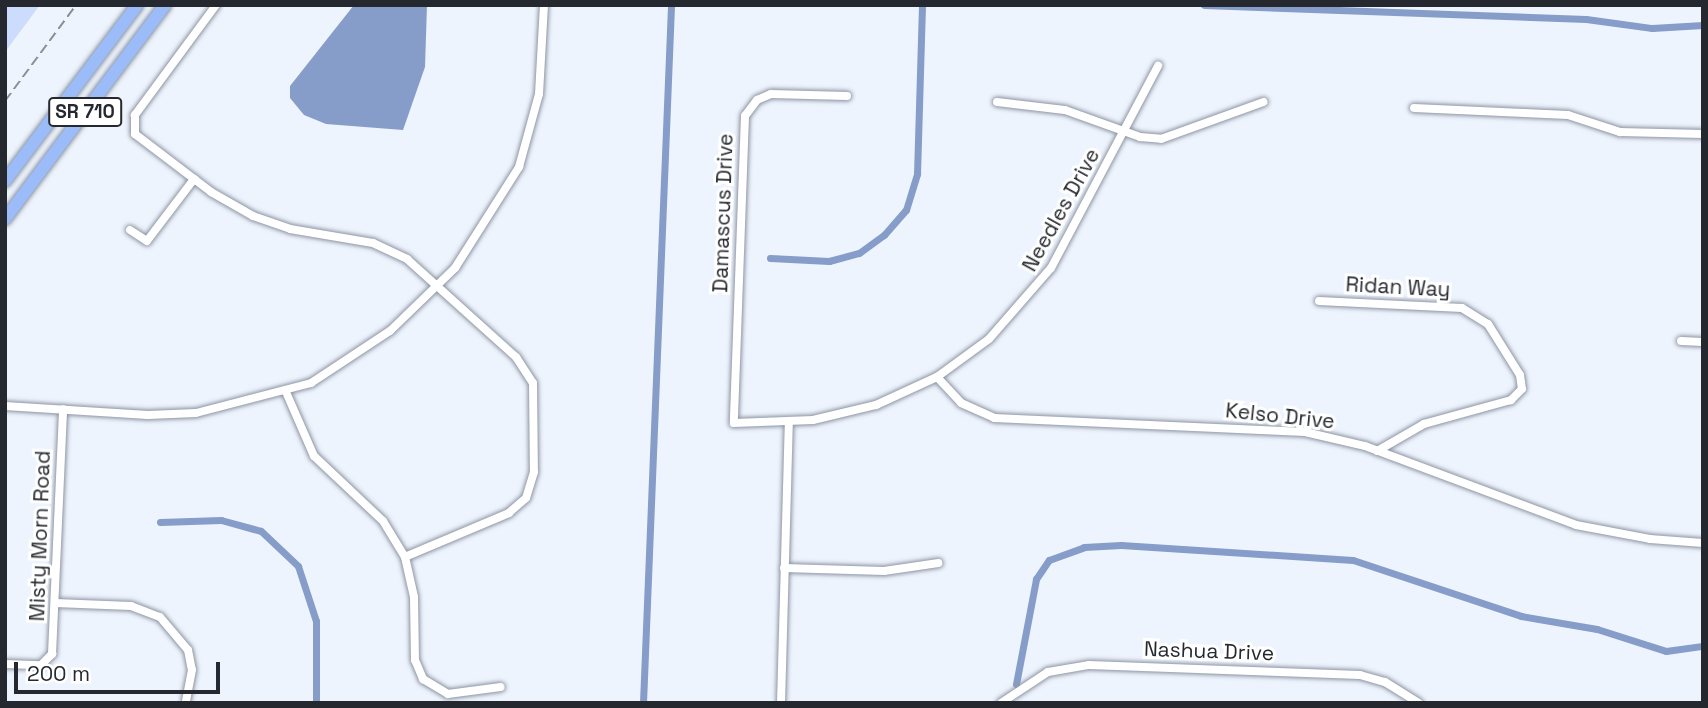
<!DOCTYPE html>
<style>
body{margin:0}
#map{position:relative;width:1708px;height:708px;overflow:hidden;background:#eef4fd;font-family:"Space Grotesk",sans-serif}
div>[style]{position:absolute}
.green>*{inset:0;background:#cbdcfd}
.water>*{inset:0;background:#859dc8}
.canal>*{height:7px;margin:-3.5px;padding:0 3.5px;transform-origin:3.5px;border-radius:3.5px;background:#859dc8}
.roads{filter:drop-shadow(0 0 2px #8d95a4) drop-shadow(0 0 2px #8d95a4)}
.minor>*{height:8px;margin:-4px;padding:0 4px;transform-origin:4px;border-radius:4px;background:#fff}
.highway>*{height:12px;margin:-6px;padding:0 6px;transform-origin:6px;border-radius:6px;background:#9bbcf9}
.rail>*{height:2px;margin-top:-1px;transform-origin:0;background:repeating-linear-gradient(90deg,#898e95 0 10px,transparent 0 15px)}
span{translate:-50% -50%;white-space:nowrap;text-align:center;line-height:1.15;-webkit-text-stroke:6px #fff;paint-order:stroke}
.shield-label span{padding:2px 5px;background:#fff;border:2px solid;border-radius:5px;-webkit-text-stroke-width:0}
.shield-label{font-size:19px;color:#25282e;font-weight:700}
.street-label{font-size:21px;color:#25282e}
.frame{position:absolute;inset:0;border:7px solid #25282e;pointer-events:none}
.scale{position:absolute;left:14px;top:662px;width:206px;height:32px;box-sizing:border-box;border:4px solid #25282e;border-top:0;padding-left:9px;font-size:21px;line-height:24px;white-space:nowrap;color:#25282e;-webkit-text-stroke:5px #fff;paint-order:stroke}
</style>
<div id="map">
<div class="green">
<div style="clip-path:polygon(5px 5px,40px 5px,5px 52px)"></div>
</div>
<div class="water">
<div style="clip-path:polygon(354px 5px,427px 5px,425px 67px,403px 130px,326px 124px,304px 115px,290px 98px,290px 86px)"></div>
</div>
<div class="canal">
<div style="left:1204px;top:5px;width:382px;rotate:2.1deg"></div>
<div style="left:1586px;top:19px;width:67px;rotate:7.8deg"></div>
<div style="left:1652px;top:28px;width:51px;rotate:-3.4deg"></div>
<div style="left:770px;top:258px;width:59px;rotate:2.9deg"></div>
<div style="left:829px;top:261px;width:31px;rotate:-15deg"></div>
<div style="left:859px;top:253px;width:31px;rotate:-36deg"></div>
<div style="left:884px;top:235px;width:33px;rotate:-49deg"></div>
<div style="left:906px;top:210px;width:38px;rotate:-73deg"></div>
<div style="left:917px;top:174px;width:169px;rotate:-88.3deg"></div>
<div style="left:160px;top:522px;width:61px;rotate:-1.9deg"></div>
<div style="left:221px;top:520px;width:41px;rotate:15.4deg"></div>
<div style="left:261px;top:531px;width:51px;rotate:43.4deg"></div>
<div style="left:298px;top:566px;width:58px;rotate:71.9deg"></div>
<div style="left:316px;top:621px;width:82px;rotate:90deg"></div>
<div style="left:1016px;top:684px;width:107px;rotate:-79.2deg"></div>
<div style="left:1036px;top:579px;width:23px;rotate:-56deg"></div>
<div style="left:1049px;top:560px;width:37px;rotate:-20deg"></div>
<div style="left:1084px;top:547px;width:37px;rotate:-3deg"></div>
<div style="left:1121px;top:545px;width:232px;rotate:3.7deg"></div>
<div style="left:1353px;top:560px;width:177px;rotate:18.4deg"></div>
<div style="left:1521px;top:616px;width:77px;rotate:9.7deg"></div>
<div style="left:1597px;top:629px;width:72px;rotate:17.7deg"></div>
<div style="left:1666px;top:651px;width:37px;rotate:-8deg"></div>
<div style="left:643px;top:703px;width:699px;rotate:-87.7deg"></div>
</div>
<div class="roads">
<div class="minor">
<div style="left:216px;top:5px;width:137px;rotate:126.4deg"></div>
<div style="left:135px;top:115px;width:19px;rotate:90deg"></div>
<div style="left:135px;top:134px;width:96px;rotate:37.3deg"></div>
<div style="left:211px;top:192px;width:48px;rotate:29.7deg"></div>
<div style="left:253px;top:216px;width:39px;rotate:19deg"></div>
<div style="left:290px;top:229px;width:84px;rotate:9.6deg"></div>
<div style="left:373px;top:243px;width:38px;rotate:25deg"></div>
<div style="left:407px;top:259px;width:147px;rotate:42deg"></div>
<div style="left:516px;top:357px;width:31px;rotate:57deg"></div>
<div style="left:533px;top:383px;width:89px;rotate:89.4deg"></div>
<div style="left:534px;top:472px;width:27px;rotate:107deg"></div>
<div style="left:526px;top:498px;width:23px;rotate:139deg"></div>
<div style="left:509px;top:513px;width:113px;rotate:157.1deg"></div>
<div style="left:847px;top:96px;width:76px;rotate:-178.5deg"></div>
<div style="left:771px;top:94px;width:15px;rotate:157deg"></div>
<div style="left:757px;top:100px;width:20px;rotate:127deg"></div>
<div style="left:745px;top:116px;width:307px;rotate:92.1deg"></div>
<div style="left:734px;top:423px;width:79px;rotate:-2.2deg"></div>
<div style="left:813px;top:420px;width:65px;rotate:-13.4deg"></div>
<div style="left:876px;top:405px;width:67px;rotate:-24.7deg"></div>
<div style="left:937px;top:377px;width:64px;rotate:-36.2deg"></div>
<div style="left:989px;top:339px;width:94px;rotate:-48.9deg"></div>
<div style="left:1051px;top:268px;width:229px;rotate:-62.1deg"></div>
<div style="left:997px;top:102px;width:68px;rotate:6.7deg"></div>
<div style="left:1065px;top:110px;width:80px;rotate:19.8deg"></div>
<div style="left:1140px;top:137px;width:21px;rotate:5deg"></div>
<div style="left:1161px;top:139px;width:109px;rotate:-19.9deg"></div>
<div style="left:1414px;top:108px;width:154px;rotate:2.6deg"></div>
<div style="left:1568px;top:115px;width:55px;rotate:18.1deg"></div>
<div style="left:1620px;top:132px;width:83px;rotate:1.4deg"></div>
<div style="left:130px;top:230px;width:20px;rotate:33deg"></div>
<div style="left:147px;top:241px;width:78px;rotate:-52.8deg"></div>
<div style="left:1319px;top:301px;width:143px;rotate:2.8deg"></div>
<div style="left:1462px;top:308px;width:31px;rotate:32deg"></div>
<div style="left:1488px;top:324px;width:60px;rotate:57.9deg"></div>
<div style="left:1520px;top:375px;width:14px;rotate:82deg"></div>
<div style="left:1522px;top:389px;width:16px;rotate:135deg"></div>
<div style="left:1511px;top:400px;width:90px;rotate:164.6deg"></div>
<div style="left:1424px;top:424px;width:54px;rotate:150.1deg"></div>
<div style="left:1681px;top:341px;width:22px;rotate:3deg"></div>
<div style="left:937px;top:377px;width:35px;rotate:47deg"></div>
<div style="left:961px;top:403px;width:36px;rotate:24deg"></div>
<div style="left:994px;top:418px;width:311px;rotate:2.6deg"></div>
<div style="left:1305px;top:432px;width:62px;rotate:13.1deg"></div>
<div style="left:1365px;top:446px;width:225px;rotate:20.5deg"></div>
<div style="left:1576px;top:525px;width:75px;rotate:10.7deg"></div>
<div style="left:1650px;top:539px;width:53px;rotate:4.3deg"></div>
<div style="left:286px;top:392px;width:70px;rotate:66.4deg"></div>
<div style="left:314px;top:456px;width:95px;rotate:43.3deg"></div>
<div style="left:383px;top:521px;width:42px;rotate:58.6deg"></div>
<div style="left:405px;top:557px;width:41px;rotate:77.3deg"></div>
<div style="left:414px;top:597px;width:63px;rotate:89.1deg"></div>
<div style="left:415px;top:660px;width:21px;rotate:67deg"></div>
<div style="left:423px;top:679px;width:29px;rotate:31deg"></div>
<div style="left:448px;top:694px;width:53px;rotate:-7.5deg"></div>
<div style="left:5px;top:406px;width:143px;rotate:3.6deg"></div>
<div style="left:148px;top:415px;width:48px;rotate:-2.4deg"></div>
<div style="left:196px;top:413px;width:119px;rotate:-14.6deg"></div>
<div style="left:311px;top:383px;width:95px;rotate:-33.4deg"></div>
<div style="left:390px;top:331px;width:91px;rotate:-44.1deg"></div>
<div style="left:455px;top:268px;width:120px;rotate:-57.6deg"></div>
<div style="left:519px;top:167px;width:76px;rotate:-74.7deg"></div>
<div style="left:539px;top:94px;width:89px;rotate:-86.8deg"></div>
<div style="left:784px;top:568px;width:100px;rotate:1.7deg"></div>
<div style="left:884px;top:571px;width:55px;rotate:-8.4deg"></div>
<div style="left:55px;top:603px;width:76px;rotate:2.3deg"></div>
<div style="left:131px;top:606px;width:31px;rotate:21deg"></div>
<div style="left:160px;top:617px;width:43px;rotate:49.7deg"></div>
<div style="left:188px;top:650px;width:20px;rotate:79deg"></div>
<div style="left:192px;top:670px;width:31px;rotate:101deg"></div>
<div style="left:5px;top:664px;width:36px;rotate:2deg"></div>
<div style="left:41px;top:665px;width:16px;rotate:-45deg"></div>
<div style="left:52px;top:654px;width:245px;rotate:-87.4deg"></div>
<div style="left:781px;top:703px;width:280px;rotate:-88.4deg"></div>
<div style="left:1001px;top:703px;width:56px;rotate:-33.4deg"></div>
<div style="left:1048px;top:672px;width:42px;rotate:-9.7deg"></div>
<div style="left:1089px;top:665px;width:271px;rotate:2.1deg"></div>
<div style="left:1360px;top:675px;width:26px;rotate:16deg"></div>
<div style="left:1385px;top:682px;width:40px;rotate:32deg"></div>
</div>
<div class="highway">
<div style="left:5px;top:181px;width:220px;rotate:-53.1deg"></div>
<div style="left:5px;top:219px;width:267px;rotate:-53.2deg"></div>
</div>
</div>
<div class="rail">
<div style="left:5px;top:101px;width:119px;rotate:-53.5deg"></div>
</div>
<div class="shield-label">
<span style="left:85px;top:112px">SR 710</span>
</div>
<div class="street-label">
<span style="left:1061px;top:210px;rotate:-61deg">Needles Drive</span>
<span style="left:723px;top:213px;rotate:-88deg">Damascus Drive</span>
<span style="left:1398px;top:287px;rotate:3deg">Ridan Way</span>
<span style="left:1280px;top:416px;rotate:6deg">Kelso Drive</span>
<span style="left:40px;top:536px;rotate:-88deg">Misty Morn Road</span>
<span style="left:1209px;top:651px;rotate:2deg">Nashua Drive</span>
</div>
<div class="frame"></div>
<div class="scale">200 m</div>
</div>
